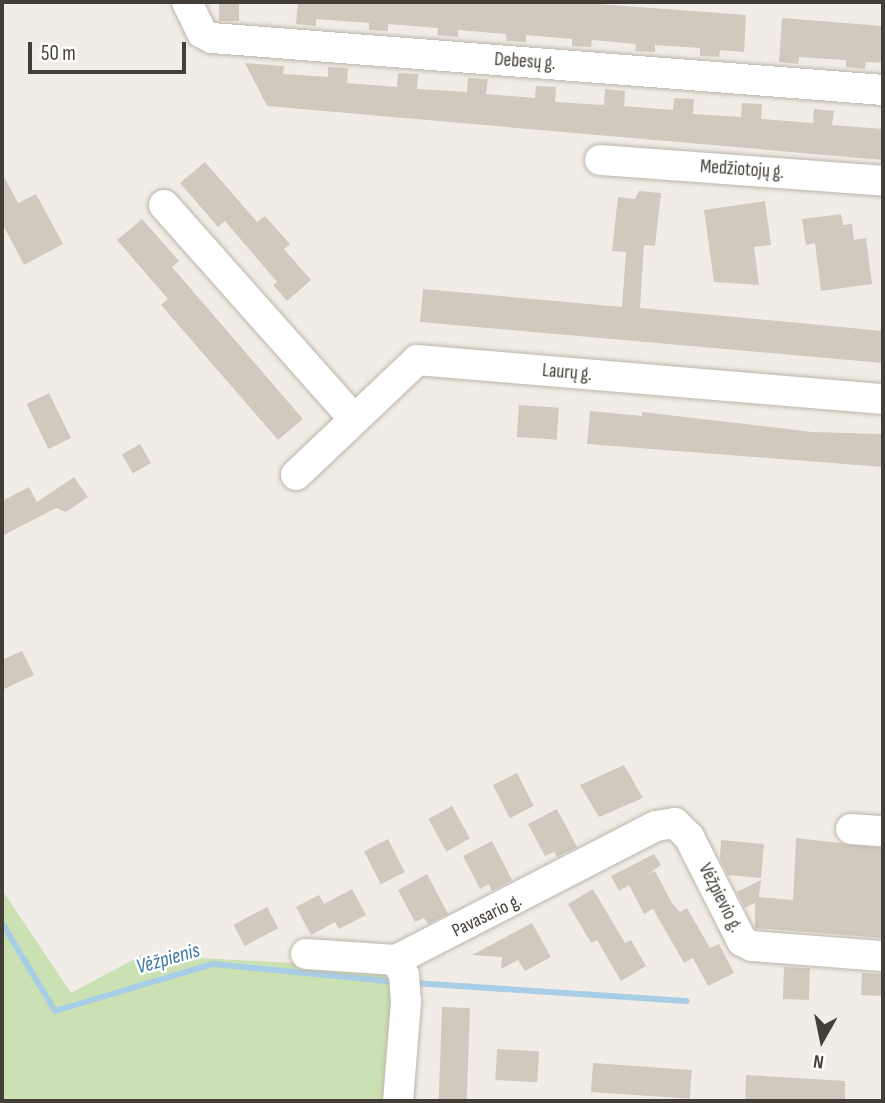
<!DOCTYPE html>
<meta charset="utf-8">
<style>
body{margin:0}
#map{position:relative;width:885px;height:1103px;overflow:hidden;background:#f1ede6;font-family:"Sofia Sans Condensed",sans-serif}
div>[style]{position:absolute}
.green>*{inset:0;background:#cce1b3}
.stream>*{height:6px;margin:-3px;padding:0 3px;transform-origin:3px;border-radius:3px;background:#a8cee7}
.building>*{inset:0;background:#d1c9bd;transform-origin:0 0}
.roads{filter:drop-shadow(0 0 2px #bbb5aa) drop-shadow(0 0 2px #bbb5aa)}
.minor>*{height:30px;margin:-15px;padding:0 15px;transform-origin:15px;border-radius:15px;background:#fff}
span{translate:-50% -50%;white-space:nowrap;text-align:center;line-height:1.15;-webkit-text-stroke:5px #fff;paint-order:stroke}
.street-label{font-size:19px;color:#433e36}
.water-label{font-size:21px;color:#3c78a2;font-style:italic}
.frame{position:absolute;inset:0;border:4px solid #433e36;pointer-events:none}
.north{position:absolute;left:787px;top:1005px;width:70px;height:70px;-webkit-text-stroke:5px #fff;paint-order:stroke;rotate:189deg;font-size:19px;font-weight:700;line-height:28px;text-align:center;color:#433e36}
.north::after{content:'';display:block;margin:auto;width:24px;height:32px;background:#433e36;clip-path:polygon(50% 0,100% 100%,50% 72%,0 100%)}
.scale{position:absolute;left:28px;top:42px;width:158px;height:32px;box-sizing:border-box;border:4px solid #433e36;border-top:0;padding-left:9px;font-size:21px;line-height:24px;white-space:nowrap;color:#433e36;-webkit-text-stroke:5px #fff;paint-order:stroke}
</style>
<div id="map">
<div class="green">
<div style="clip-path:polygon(2px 890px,71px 993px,142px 955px,393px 968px,387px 1101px,2px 1101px)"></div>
</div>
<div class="stream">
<div style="left:2px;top:923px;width:103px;rotate:58.9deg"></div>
<div style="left:55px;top:1011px;width:165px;rotate:-16.6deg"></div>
<div style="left:213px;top:964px;width:183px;rotate:5.6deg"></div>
<div style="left:414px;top:983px;width:273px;rotate:3.8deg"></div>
</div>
<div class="building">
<div style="left:219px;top:2px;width:20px;height:19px"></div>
<div style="clip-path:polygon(298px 2px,572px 2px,746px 15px,744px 52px,720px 50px,719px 57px,700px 56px,700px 48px,655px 45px,655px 52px,635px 51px,636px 44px,592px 40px,591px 47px,572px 46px,572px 39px,526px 35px,526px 42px,506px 41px,506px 34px,458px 30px,458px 37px,437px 35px,438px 28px,388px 24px,388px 31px,369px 30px,369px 23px,316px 19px,316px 26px,296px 24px)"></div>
<div style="clip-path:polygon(782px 18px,883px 26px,883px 63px,866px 62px,865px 69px,846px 67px,846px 60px,799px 57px,798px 64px,779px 62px)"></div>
<div style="clip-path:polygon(245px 63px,284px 66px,283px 74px,328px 77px,328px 67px,348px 68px,347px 83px,397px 87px,398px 73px,418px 74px,417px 89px,467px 92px,468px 78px,488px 79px,486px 94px,535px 98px,536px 86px,556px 87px,555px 102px,604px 105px,605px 89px,625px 91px,624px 106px,673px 110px,674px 98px,694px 99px,693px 114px,741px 117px,742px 103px,762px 104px,761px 119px,813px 123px,814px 109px,834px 111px,832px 125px,883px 129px,883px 160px,267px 106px)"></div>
<div style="clip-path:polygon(205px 162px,257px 222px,265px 216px,290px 244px,284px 249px,311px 280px,287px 301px,273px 285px,277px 282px,225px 221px,218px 227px,180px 183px)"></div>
<div style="clip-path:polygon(2px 173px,18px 203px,36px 194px,63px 244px,24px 265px,2px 223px)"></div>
<div style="clip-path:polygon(639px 191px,661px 193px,655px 246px,644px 245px,640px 308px,883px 331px,883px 363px,420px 322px,423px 289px,622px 307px,626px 252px,612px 251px,618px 197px,635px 199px)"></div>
<div style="clip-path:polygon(765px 201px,771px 245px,754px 247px,759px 285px,714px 282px,704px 210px)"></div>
<div style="clip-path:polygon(841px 214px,843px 225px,852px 224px,854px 240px,866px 238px,872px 284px,821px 291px,815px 243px,806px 245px,802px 219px)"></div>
<div style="clip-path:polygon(142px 219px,179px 261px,172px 267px,303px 419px,278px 440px,161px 305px,168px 299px,117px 240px)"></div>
<div style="left:49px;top:393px;width:50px;height:25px;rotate:64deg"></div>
<div style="left:519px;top:405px;width:40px;height:32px;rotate:4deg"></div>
<div style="clip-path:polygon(590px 411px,642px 416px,642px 412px,812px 432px,883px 434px,883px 467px,587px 444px)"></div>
<div style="left:140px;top:444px;width:22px;height:21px;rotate:60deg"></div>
<div style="clip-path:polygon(74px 477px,88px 497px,66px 512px,56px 508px,2px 536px,2px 501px,29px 487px,37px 502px)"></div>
<div style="clip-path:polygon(22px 651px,34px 675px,2px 690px,2px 660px)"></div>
<div style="clip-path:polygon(624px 765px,643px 798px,599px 817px,580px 785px)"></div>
<div style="left:517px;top:773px;width:37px;height:27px;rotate:63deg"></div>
<div style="left:452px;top:806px;width:37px;height:27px;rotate:61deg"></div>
<div style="clip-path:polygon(557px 809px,577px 847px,557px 857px,554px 852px,545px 856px,528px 824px)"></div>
<div style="clip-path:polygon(796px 838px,883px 848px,883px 938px,755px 928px,755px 903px,745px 908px,737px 892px,761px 880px,759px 897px,793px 900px)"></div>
<div style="left:388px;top:839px;width:37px;height:27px;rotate:63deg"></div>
<div style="clip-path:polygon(721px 840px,764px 844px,761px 878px,728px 875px,720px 859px)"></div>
<div style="clip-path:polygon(492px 841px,512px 880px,492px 891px,489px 884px,480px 889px,463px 856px)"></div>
<div style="clip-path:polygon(654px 854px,661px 865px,647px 875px,655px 871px,672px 903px,680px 912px,687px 908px,710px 948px,719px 944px,734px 973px,708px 986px,693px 958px,684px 963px,653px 909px,644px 914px,629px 885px,619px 891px,611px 876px)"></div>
<div style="clip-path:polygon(427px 874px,448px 914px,428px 924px,424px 918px,415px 922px,398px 890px)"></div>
<div style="clip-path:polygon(352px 889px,366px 915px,339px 929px,335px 922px,311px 935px,296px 907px,319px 895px,324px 904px)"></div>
<div style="clip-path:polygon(593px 889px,625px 943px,631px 940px,646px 966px,621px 981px,597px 940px,591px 943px,568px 904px)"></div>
<div style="left:267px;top:907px;width:24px;height:38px;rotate:62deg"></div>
<div style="clip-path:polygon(532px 923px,551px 957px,525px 971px,518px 960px,501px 969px,502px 957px,472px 955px)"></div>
<div style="left:784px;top:967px;width:26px;height:32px;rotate:2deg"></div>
<div style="left:862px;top:973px;width:21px;height:22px;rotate:3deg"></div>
<div style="left:442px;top:1007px;width:28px;height:95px;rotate:2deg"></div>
<div style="left:497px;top:1049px;width:42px;height:31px;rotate:3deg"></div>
<div style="left:593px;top:1063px;width:99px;height:29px;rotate:4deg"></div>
<div style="clip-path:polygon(746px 1075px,845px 1081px,845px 1101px,745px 1101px)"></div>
</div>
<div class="roads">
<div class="minor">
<div style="left:187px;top:2px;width:34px;rotate:64deg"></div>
<div style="left:202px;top:33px;width:11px;rotate:27deg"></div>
<div style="left:212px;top:38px;width:673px;rotate:4.43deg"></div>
<div style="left:600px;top:160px;width:284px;rotate:4.2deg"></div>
<div style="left:164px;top:205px;width:286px;rotate:48.4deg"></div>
<div style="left:296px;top:475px;width:167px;rotate:-43.5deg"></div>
<div style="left:417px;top:360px;width:468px;rotate:4.8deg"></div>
<div style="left:851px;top:829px;width:32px;rotate:4deg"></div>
<div style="left:306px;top:954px;width:90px;rotate:3.8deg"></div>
<div style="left:396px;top:960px;width:292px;rotate:-27.3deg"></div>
<div style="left:656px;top:826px;width:19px;rotate:-9deg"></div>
<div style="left:675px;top:823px;width:20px;rotate:45deg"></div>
<div style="left:689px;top:837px;width:117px;rotate:63deg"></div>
<div style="left:742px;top:941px;width:11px;rotate:27deg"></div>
<div style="left:752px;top:946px;width:131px;rotate:4.4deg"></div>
<div style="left:396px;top:960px;width:17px;rotate:62deg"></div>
<div style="left:404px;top:975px;width:27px;rotate:86deg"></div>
<div style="left:406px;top:1002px;width:99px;rotate:94.6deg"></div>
</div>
</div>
<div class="street-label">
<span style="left:525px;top:62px;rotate:4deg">Debesų g.</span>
<span style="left:742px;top:170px;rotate:4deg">Medžiotojų g.</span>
<span style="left:567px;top:373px;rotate:5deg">Laurų g.</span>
<span style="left:720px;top:898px;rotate:63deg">Vėžpievio g.</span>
<span style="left:487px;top:916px;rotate:-26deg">Pavasario g.</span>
</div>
<div class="water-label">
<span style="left:168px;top:959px;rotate:-16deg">Vėžpienis</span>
</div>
<div class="frame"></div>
<div class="north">N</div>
<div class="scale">50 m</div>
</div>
